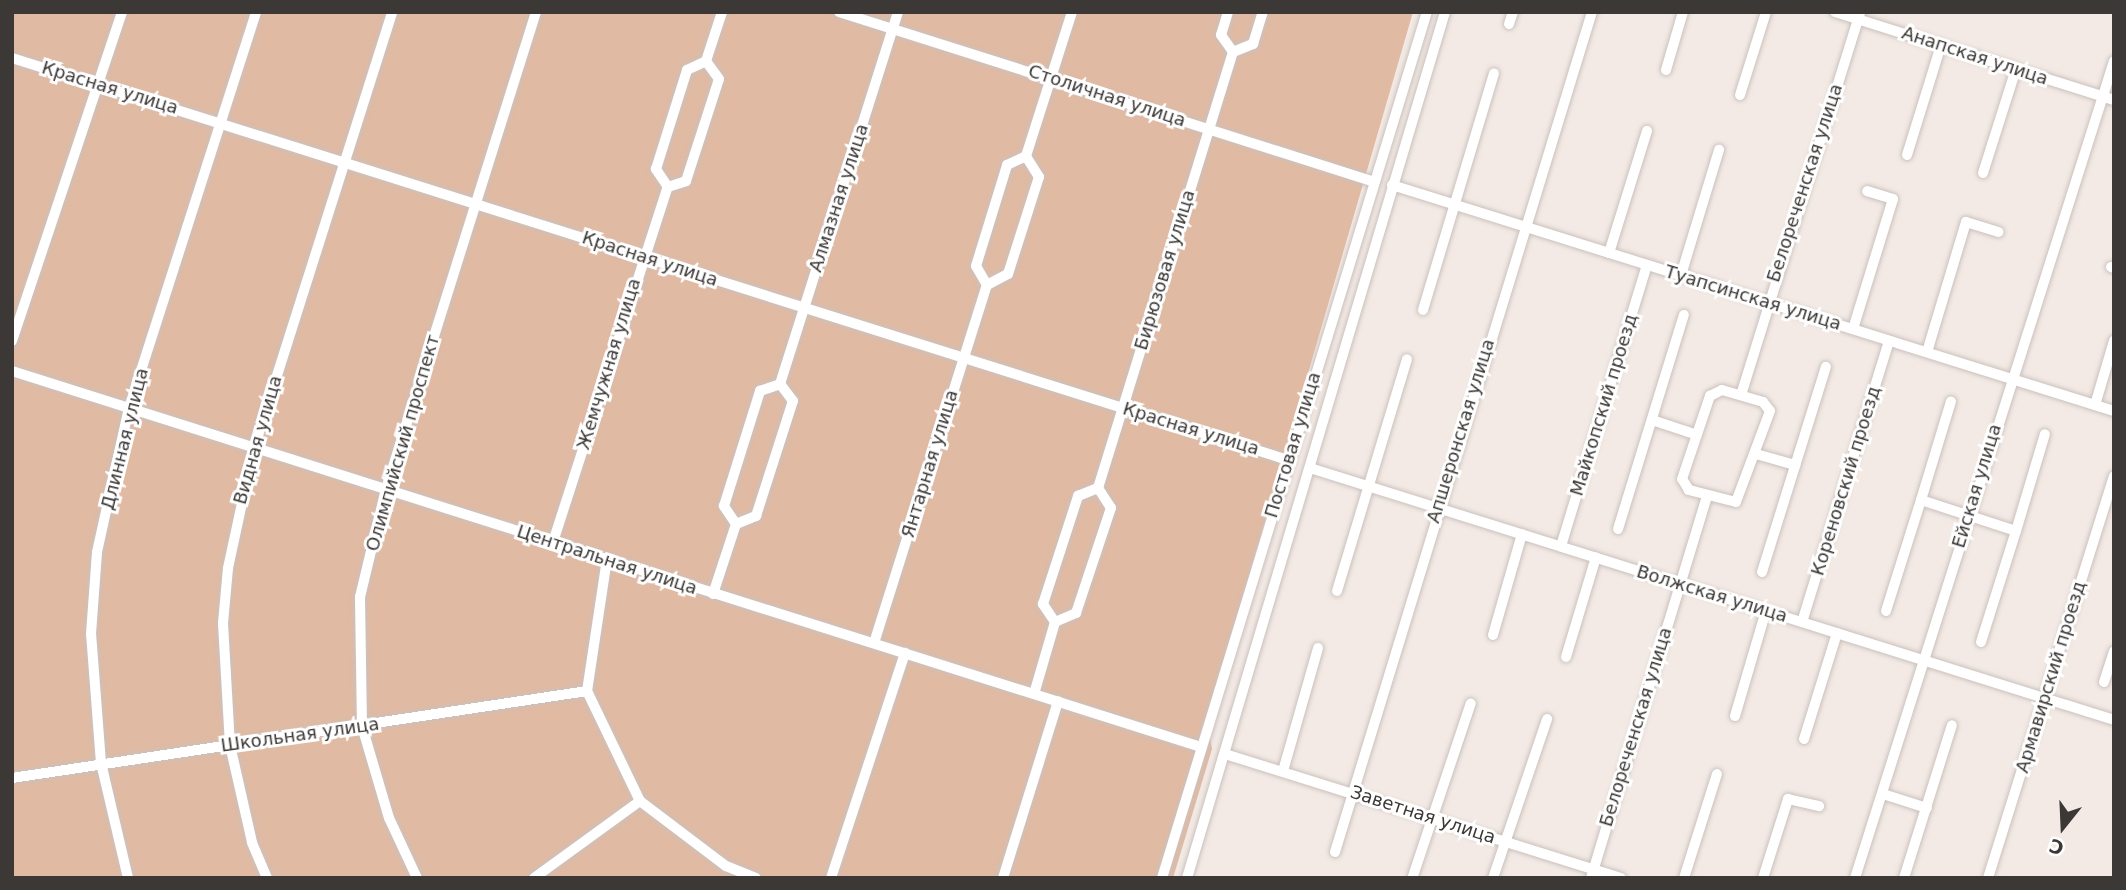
<!DOCTYPE html>
<meta charset="utf-8">
<style>
body{margin:0}
#map{position:relative;width:2126px;height:890px;overflow:hidden;background:#f3eae5;font-family:"DejaVu Sans",sans-serif}
div>[style]{position:absolute}
.green>*{inset:0;background:#e1baa3}
.roads{filter:drop-shadow(0 0 2px #cac1bd) drop-shadow(0 0 2px #cac1bd)}
.minor>*{height:10px;margin:-5px;padding:0 5px;transform-origin:5px;border-radius:5px;background:#fff}
span{translate:-50% -50%;white-space:nowrap;text-align:center;line-height:1.15;-webkit-text-stroke:6px #fff;paint-order:stroke}
.street-label{font-size:18px;color:#3b3836}
.frame{position:absolute;inset:0;border:14px solid #3b3836;pointer-events:none}
.north{position:absolute;left:2028px;top:792px;width:70px;height:70px;-webkit-text-stroke:5px #fff;paint-order:stroke;rotate:198deg;font-size:19px;font-weight:700;line-height:28px;text-align:center;color:#3b3836}
.north::after{content:'';display:block;margin:auto;width:24px;height:32px;background:#3b3836;clip-path:polygon(50% 0,100% 100%,50% 72%,0 100%)}
</style>
<div id="map">
<div class="green">
<div style="clip-path:polygon(12px 12px,1413px 12px,1207px 721px,1212px 749px,1173px 878px,12px 878px)"></div>
</div>
<div class="roads">
<div class="minor">
<div style="left:839px;top:12px;width:562px;rotate:17.6deg"></div>
<div style="left:1835px;top:12px;width:293px;rotate:17.5deg"></div>
<div style="left:1509px;top:24px;width:13px;rotate:-72deg"></div>
<div style="left:1233px;top:52px;width:22px;rotate:-22deg"></div>
<div style="left:1253px;top:44px;width:34px;rotate:-73deg"></div>
<div style="left:12px;top:58px;width:1338px;rotate:17.49deg"></div>
<div style="left:1666px;top:70px;width:60px;rotate:-73.7deg"></div>
<div style="left:1740px;top:95px;width:87px;rotate:-72.6deg"></div>
<div style="left:1907px;top:155px;width:115px;rotate:-72.8deg"></div>
<div style="left:1983px;top:173px;width:109px;rotate:-72.4deg"></div>
<div style="left:1392px;top:185px;width:757px;rotate:17.38deg"></div>
<div style="left:668px;top:187px;width:19px;rotate:-18deg"></div>
<div style="left:686px;top:181px;width:107px;rotate:-72.1deg"></div>
<div style="left:719px;top:79px;width:22px;rotate:-126deg"></div>
<div style="left:1609px;top:253px;width:128px;rotate:-72.7deg"></div>
<div style="left:2111px;top:267px;width:3px;rotate:18deg"></div>
<div style="left:1681px;top:275px;width:131px;rotate:-73.1deg"></div>
<div style="left:987px;top:285px;width:22px;rotate:-120deg"></div>
<div style="left:976px;top:266px;width:106px;rotate:-72.9deg"></div>
<div style="left:1007px;top:165px;width:21px;rotate:-25deg"></div>
<div style="left:1423px;top:310px;width:247px;rotate:-73.3deg"></div>
<div style="left:1853px;top:329px;width:136px;rotate:-72.9deg"></div>
<div style="left:1893px;top:199px;width:27px;rotate:-163deg"></div>
<div style="left:12px;top:341px;width:347px;rotate:-71.5deg"></div>
<div style="left:1927px;top:352px;width:136px;rotate:-73.3deg"></div>
<div style="left:1966px;top:222px;width:34px;rotate:17deg"></div>
<div style="left:12px;top:371px;width:1247px;rotate:17.55deg"></div>
<div style="left:1722px;top:390px;width:43px;rotate:16.3deg"></div>
<div style="left:1763px;top:402px;width:11px;rotate:52deg"></div>
<div style="left:1770px;top:411px;width:97px;rotate:110.5deg"></div>
<div style="left:1736px;top:502px;width:49px;rotate:-165.7deg"></div>
<div style="left:1689px;top:490px;width:13px;rotate:-122deg"></div>
<div style="left:1682px;top:479px;width:88px;rotate:-71.4deg"></div>
<div style="left:1710px;top:396px;width:13px;rotate:-27deg"></div>
<div style="left:1741px;top:395px;width:401px;rotate:-72.7deg"></div>
<div style="left:2095px;top:405px;width:67px;rotate:-73.5deg"></div>
<div style="left:1652px;top:420px;width:47px;rotate:18.4deg"></div>
<div style="left:1756px;top:454px;width:41px;rotate:15.8deg"></div>
<div style="left:1310px;top:468px;width:843px;rotate:17.4deg"></div>
<div style="left:1921px;top:500px;width:103px;rotate:-73.1deg"></div>
<div style="left:736px;top:524px;width:22px;rotate:-22deg"></div>
<div style="left:756px;top:516px;width:121px;rotate:-72.2deg"></div>
<div style="left:793px;top:401px;width:21px;rotate:-127deg"></div>
<div style="left:1618px;top:529px;width:224px;rotate:-72.9deg"></div>
<div style="left:553px;top:542px;width:373px;rotate:-72.1deg"></div>
<div style="left:668px;top:187px;width:22px;rotate:-124deg"></div>
<div style="left:656px;top:169px;width:104px;rotate:-72.6deg"></div>
<div style="left:687px;top:70px;width:21px;rotate:-25deg"></div>
<div style="left:706px;top:61px;width:52px;rotate:-71.9deg"></div>
<div style="left:1561px;top:546px;width:294px;rotate:-73deg"></div>
<div style="left:607px;top:559px;width:134px;rotate:98.6deg"></div>
<div style="left:587px;top:691px;width:122px;rotate:64.3deg"></div>
<div style="left:640px;top:801px;width:108px;rotate:37.1deg"></div>
<div style="left:726px;top:866px;width:32px;rotate:22deg"></div>
<div style="left:1762px;top:572px;width:215px;rotate:-72.7deg"></div>
<div style="left:1337px;top:591px;width:242px;rotate:-73.2deg"></div>
<div style="left:713px;top:594px;width:74px;rotate:-71.8deg"></div>
<div style="left:736px;top:524px;width:22px;rotate:-124deg"></div>
<div style="left:724px;top:506px;width:121px;rotate:-72.6deg"></div>
<div style="left:760px;top:391px;width:21px;rotate:-19deg"></div>
<div style="left:780px;top:384px;width:390px;rotate:-72.4deg"></div>
<div style="left:1886px;top:611px;width:116px;rotate:-72.5deg"></div>
<div style="left:1921px;top:500px;width:100px;rotate:18.1deg"></div>
<div style="left:2016px;top:531px;width:101px;rotate:-73.4deg"></div>
<div style="left:1055px;top:622px;width:22px;rotate:-124deg"></div>
<div style="left:1043px;top:604px;width:114px;rotate:-72deg"></div>
<div style="left:1078px;top:496px;width:22px;rotate:-22deg"></div>
<div style="left:1802px;top:622px;width:294px;rotate:-72.8deg"></div>
<div style="left:1493px;top:635px;width:105px;rotate:-74deg"></div>
<div style="left:1981px;top:642px;width:116px;rotate:-72.5deg"></div>
<div style="left:874px;top:643px;width:375px;rotate:-72.5deg"></div>
<div style="left:987px;top:285px;width:24px;rotate:-28deg"></div>
<div style="left:1008px;top:274px;width:102px;rotate:-72.3deg"></div>
<div style="left:1039px;top:177px;width:25px;rotate:-122deg"></div>
<div style="left:1026px;top:156px;width:151px;rotate:-72.3deg"></div>
<div style="left:1566px;top:657px;width:104px;rotate:-73.3deg"></div>
<div style="left:2104px;top:682px;width:32px;rotate:-72deg"></div>
<div style="left:1034px;top:694px;width:75px;rotate:-73.7deg"></div>
<div style="left:1055px;top:622px;width:23px;rotate:-23deg"></div>
<div style="left:1076px;top:613px;width:111px;rotate:-71.6deg"></div>
<div style="left:1111px;top:508px;width:24px;rotate:-123deg"></div>
<div style="left:1098px;top:488px;width:456px;rotate:-72.8deg"></div>
<div style="left:1233px;top:52px;width:21px;rotate:-125deg"></div>
<div style="left:1221px;top:35px;width:24px;rotate:-73deg"></div>
<div style="left:1735px;top:716px;width:109px;rotate:-73.6deg"></div>
<div style="left:1804px;top:739px;width:111px;rotate:-72.7deg"></div>
<div style="left:1225px;top:754px;width:415px;rotate:17.4deg"></div>
<div style="left:1283px;top:771px;width:128px;rotate:-74.1deg"></div>
<div style="left:12px;top:778px;width:582px;rotate:-8.6deg"></div>
<div style="left:1883px;top:794px;width:46px;rotate:17.7deg"></div>
<div style="left:1335px;top:852px;width:878px;rotate:-72.99deg"></div>
<div style="left:1413px;top:876px;width:182px;rotate:-71.5deg"></div>
<div style="left:128px;top:878px;width:118px;rotate:-103.2deg"></div>
<div style="left:101px;top:763px;width:129px;rotate:-94.4deg"></div>
<div style="left:91px;top:634px;width:82px;rotate:-85.8deg"></div>
<div style="left:97px;top:552px;width:148px;rotate:-77.5deg"></div>
<div style="left:129px;top:408px;width:416px;rotate:-72.2deg"></div>
<div style="left:267px;top:878px;width:39px;rotate:-113deg"></div>
<div style="left:252px;top:842px;width:99px;rotate:-102.8deg"></div>
<div style="left:230px;top:745px;width:122px;rotate:-93.3deg"></div>
<div style="left:223px;top:623px;width:55px;rotate:-84.8deg"></div>
<div style="left:228px;top:568px;width:123px;rotate:-77.8deg"></div>
<div style="left:254px;top:448px;width:457px;rotate:-72.4deg"></div>
<div style="left:417px;top:878px;width:66px;rotate:-115deg"></div>
<div style="left:389px;top:818px;width:96px;rotate:-106.4deg"></div>
<div style="left:362px;top:726px;width:129px;rotate:-90.9deg"></div>
<div style="left:360px;top:597px;width:111px;rotate:-76.5deg"></div>
<div style="left:386px;top:489px;width:500px;rotate:-72.54deg"></div>
<div style="left:534px;top:878px;width:131px;rotate:-36deg"></div>
<div style="left:831px;top:878px;width:237px;rotate:-71.8deg"></div>
<div style="left:1003px;top:878px;width:185px;rotate:-72.7deg"></div>
<div style="left:1162px;top:878px;width:906px;rotate:-72.99deg"></div>
<div style="left:1187px;top:878px;width:904px;rotate:-73.41deg"></div>
<div style="left:1493px;top:878px;width:168px;rotate:-71.2deg"></div>
<div style="left:1591px;top:878px;width:399px;rotate:-73.1deg"></div>
<div style="left:1684px;top:878px;width:109px;rotate:-72.4deg"></div>
<div style="left:1763px;top:878px;width:83px;rotate:-72.4deg"></div>
<div style="left:1788px;top:799px;width:32px;rotate:13deg"></div>
<div style="left:1855px;top:878px;width:857px;rotate:-72.41deg"></div>
<div style="left:1904px;top:878px;width:160px;rotate:-72.6deg"></div>
<div style="left:1988px;top:878px;width:421px;rotate:-72.6deg"></div>
</div>
</div>
<div class="street-label">
<span style="left:1975px;top:56px;rotate:18deg">Анапская улица</span>
<span style="left:110px;top:88px;rotate:17deg">Красная улица</span>
<span style="left:1107px;top:96px;rotate:18deg">Столичная улица</span>
<span style="left:1805px;top:183px;rotate:-72deg">Белореченская улица</span>
<span style="left:839px;top:198px;rotate:-72deg">Алмазная улица</span>
<span style="left:650px;top:259px;rotate:18deg">Красная улица</span>
<span style="left:1165px;top:270px;rotate:-73deg">Бирюзовая улица</span>
<span style="left:1753px;top:298px;rotate:17deg">Туапсинская улица</span>
<span style="left:609px;top:364px;rotate:-73deg">Жемчужная улица</span>
<span style="left:1604px;top:405px;rotate:-73deg">Майкопский проезд</span>
<span style="left:1191px;top:429px;rotate:17deg">Красная улица</span>
<span style="left:1461px;top:431px;rotate:-73deg">Апшеронская улица</span>
<span style="left:125px;top:439px;rotate:-76deg">Длинная улица</span>
<span style="left:258px;top:440px;rotate:-74deg">Видная улица</span>
<span style="left:403px;top:443px;rotate:-74deg">Олимпийский проспект</span>
<span style="left:1293px;top:445px;rotate:-73deg">Постовая улица</span>
<span style="left:930px;top:464px;rotate:-73deg">Янтарная улица</span>
<span style="left:1846px;top:481px;rotate:-73deg">Кореновский проезд</span>
<span style="left:1977px;top:486px;rotate:-73deg">Ейская улица</span>
<span style="left:607px;top:560px;rotate:18deg">Центральная улица</span>
<span style="left:1712px;top:594px;rotate:17deg">Волжская улица</span>
<span style="left:2051px;top:677px;rotate:-73deg">Армавирский проезд</span>
<span style="left:1636px;top:727px;rotate:-73deg">Белореченская улица</span>
<span style="left:300px;top:735px;rotate:-8deg">Школьная улица</span>
<span style="left:1423px;top:815px;rotate:18deg">Заветная улица</span>
</div>
<div class="frame"></div>
<div class="north">С</div>
</div>
